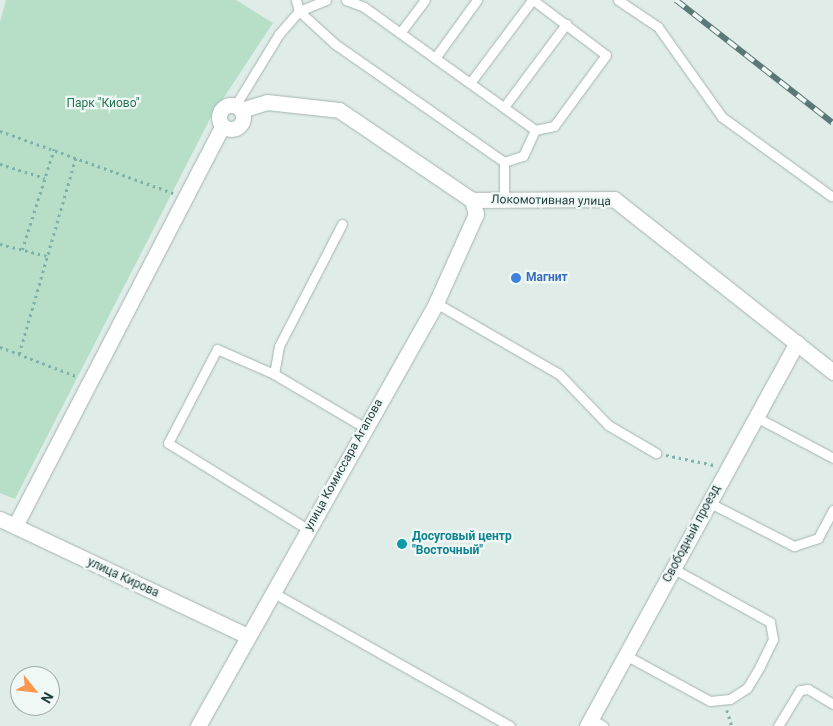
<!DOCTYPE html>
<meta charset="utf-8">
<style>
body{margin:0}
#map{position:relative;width:833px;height:726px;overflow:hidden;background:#e0ece8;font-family:Roboto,sans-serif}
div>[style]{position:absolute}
.green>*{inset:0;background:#b7dfc8}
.path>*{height:2.5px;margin-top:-1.25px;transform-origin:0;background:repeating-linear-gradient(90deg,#7eb1aa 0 2.5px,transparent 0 6.5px)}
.roads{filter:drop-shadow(0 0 1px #a2b4b0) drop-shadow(0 0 1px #a2b4b0)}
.lane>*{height:9px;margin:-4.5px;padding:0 4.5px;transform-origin:4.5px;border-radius:4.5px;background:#fff}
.street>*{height:15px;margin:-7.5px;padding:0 7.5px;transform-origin:7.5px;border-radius:7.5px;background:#fff}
.street>.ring{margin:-7.5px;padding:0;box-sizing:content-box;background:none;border:15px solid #fff;border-radius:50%}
.rail>*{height:5.5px;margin-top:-2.75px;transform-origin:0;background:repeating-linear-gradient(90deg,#f0f8f6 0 11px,#5a7976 0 22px);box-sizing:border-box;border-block:1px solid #5a7976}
.dots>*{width:14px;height:14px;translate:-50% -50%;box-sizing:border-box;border:2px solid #f0f8f6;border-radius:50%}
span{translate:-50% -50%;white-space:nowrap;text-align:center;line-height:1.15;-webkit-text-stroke:4.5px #f0f8f6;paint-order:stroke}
.park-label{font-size:12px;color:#277653}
.street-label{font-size:12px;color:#1f3d3a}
.shop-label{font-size:12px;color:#366cbe;font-weight:700}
.left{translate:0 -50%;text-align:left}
.culture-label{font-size:12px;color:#0d838f;font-weight:700}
.north{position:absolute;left:10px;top:666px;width:50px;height:50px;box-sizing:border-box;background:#f0f8f6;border:1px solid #9cadab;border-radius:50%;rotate:119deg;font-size:14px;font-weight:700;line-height:20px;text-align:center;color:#1f3d3a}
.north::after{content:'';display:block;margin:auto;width:18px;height:22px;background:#fb974f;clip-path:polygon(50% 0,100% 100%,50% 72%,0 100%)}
</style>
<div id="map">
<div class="green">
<div style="clip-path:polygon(6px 0,236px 0,273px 23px,211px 117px,15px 499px,0 493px,0 22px)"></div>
</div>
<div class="path">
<div style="left:0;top:131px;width:184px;rotate:19.7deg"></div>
<div style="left:0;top:164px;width:47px;rotate:17.3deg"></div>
<div style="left:0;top:244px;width:49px;rotate:14.3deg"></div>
<div style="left:22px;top:250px;width:106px;rotate:-72.4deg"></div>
<div style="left:0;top:347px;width:81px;rotate:20.9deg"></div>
<div style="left:19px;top:354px;width:205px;rotate:-73.9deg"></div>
<div style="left:666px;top:455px;width:49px;rotate:11.8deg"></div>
<div style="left:727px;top:710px;width:17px;rotate:73deg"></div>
</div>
<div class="roads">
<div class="lane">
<div style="left:296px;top:0;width:11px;rotate:75deg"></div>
<div style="left:299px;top:11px;width:29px;rotate:-22deg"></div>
<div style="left:346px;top:0;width:19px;rotate:21deg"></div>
<div style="left:364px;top:7px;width:211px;rotate:35.7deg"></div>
<div style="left:533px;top:0;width:91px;rotate:37deg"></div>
<div style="left:606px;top:55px;width:88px;rotate:126.2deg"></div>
<div style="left:554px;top:126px;width:19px;rotate:168deg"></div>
<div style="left:618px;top:0;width:48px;rotate:34deg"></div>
<div style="left:658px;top:27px;width:110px;rotate:54.6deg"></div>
<div style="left:722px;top:117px;width:135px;rotate:35.9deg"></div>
<div style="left:400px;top:33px;width:41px;rotate:-52.9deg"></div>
<div style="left:435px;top:58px;width:72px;rotate:-54.1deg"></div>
<div style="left:470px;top:83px;width:104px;rotate:-53.2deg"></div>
<div style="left:235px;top:106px;width:84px;rotate:-58.6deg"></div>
<div style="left:279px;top:34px;width:30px;rotate:-49deg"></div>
<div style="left:299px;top:11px;width:49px;rotate:42.5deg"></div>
<div style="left:335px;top:44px;width:206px;rotate:34.9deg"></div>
<div style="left:504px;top:162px;width:37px;rotate:90deg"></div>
<div style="left:504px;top:107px;width:104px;rotate:-53.2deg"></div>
<div style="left:504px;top:162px;width:20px;rotate:-18deg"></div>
<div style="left:523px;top:156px;width:29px;rotate:-65deg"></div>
<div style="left:342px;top:224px;width:137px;rotate:117.3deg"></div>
<div style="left:279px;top:346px;width:28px;rotate:100deg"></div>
<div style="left:274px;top:374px;width:104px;rotate:30.5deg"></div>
<div style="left:436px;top:303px;width:142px;rotate:30deg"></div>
<div style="left:559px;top:374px;width:71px;rotate:46.1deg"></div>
<div style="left:608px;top:425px;width:56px;rotate:30.3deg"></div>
<div style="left:274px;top:374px;width:62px;rotate:-156.3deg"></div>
<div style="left:217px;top:349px;width:106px;rotate:117.5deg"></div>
<div style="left:168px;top:443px;width:163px;rotate:31.7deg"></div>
<div style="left:756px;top:417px;width:87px;rotate:28deg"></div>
<div style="left:708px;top:502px;width:97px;rotate:27.1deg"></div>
<div style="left:794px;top:546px;width:25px;rotate:-18deg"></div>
<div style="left:818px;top:538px;width:32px;rotate:-62deg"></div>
<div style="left:272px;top:592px;width:273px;rotate:29.4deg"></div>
<div style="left:627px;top:656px;width:94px;rotate:28.5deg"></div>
<div style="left:710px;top:701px;width:20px;rotate:-6deg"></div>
<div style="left:730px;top:699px;width:20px;rotate:-33deg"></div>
<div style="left:747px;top:688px;width:26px;rotate:-59deg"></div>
<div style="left:760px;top:666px;width:30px;rotate:-64deg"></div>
<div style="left:773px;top:639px;width:17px;rotate:-100deg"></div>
<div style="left:770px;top:622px;width:110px;rotate:-151.1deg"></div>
<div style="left:591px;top:719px;width:14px;rotate:30deg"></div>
<div style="left:778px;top:726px;width:42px;rotate:-58.6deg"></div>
<div style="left:800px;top:690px;width:8px;rotate:-7deg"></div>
<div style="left:808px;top:689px;width:29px;rotate:31deg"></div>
</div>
<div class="street">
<div class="ring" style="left:219px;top:105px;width:9px;height:9px"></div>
<div style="left:241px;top:110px;width:27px;rotate:-17deg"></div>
<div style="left:267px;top:102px;width:72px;rotate:6.3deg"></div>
<div style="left:339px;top:110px;width:161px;rotate:34.1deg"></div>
<div style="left:472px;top:200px;width:142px;rotate:-0.4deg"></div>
<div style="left:614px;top:199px;width:279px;rotate:38.3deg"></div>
<div style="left:0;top:519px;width:273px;rotate:25.3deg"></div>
<div style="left:15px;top:526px;width:449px;rotate:-62.6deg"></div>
<div style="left:198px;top:726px;width:485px;rotate:-60.6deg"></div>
<div style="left:436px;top:303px;width:98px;rotate:-65.8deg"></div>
<div style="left:476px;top:214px;width:15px;rotate:-106deg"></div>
<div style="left:587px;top:726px;width:437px;rotate:-61.3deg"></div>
</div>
</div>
<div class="rail">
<div style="left:676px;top:0;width:199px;rotate:38.1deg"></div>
</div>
<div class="dots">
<div style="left:516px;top:278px;background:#3f7fe0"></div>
<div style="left:402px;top:544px;background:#0f9aa8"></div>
</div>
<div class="park-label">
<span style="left:103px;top:104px">Парк "Киово"</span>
</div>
<div class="street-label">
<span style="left:551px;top:201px;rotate:1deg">Локомотивная улица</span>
<span style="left:344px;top:465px;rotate:-61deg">улица Комиссара Агапова</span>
<span style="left:692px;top:534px;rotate:-62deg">Свободный проезд</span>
<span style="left:123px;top:578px;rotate:25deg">улица Кирова</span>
</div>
<div class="shop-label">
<span class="left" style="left:526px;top:278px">Магнит</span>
</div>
<div class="culture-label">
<span class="left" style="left:412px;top:544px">Досуговый центр<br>"Восточный"</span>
</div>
<div class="north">N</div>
</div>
